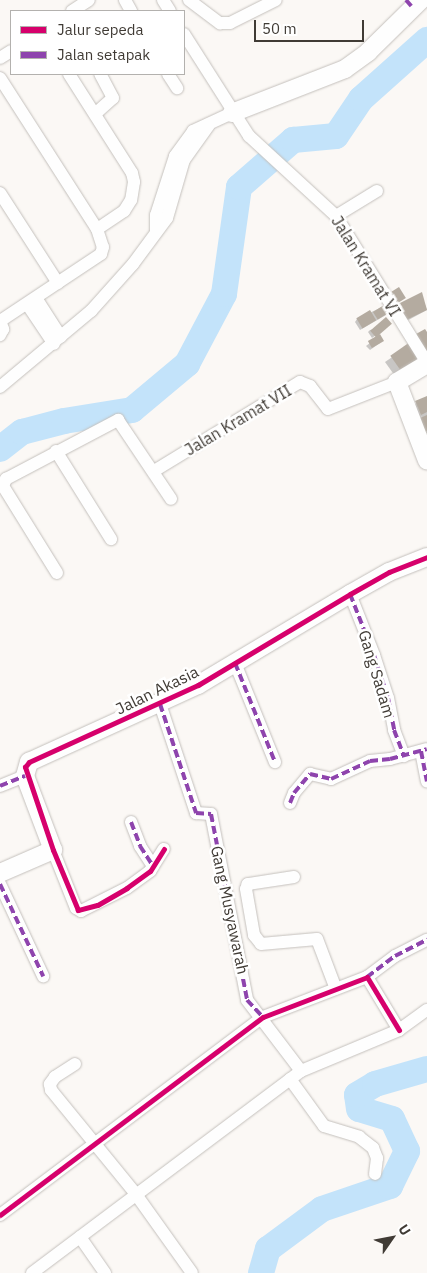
<!DOCTYPE html>
<style>
body{margin:0}
#map{position:relative;width:427px;height:1273px;overflow:hidden;background:#fbf8f5;font-family:"IBM Plex Sans",sans-serif}
div>[style]{position:absolute}
.shadow>*{inset:0;background:#0003}
.river>*{height:26px;margin:-13px;padding:0 13px;transform-origin:13px;border-radius:13px;background:#c3e3fa}
.building>*{inset:0;background:#b4aba0;transform-origin:0 0}
.roads{filter:drop-shadow(0 0 1px #c4c0bc) drop-shadow(0 0 1px #c4c0bc)}
.street>*{height:12px;margin:-6px;padding:0 6px;transform-origin:6px;border-radius:6px;background:#fefefe}
.secondary>*{height:18px;margin:-9px;padding:0 9px;transform-origin:9px;border-radius:9px;background:#fefefe}
.quiet>*{height:4px;margin-top:-2px;transform-origin:0;background:repeating-linear-gradient(90deg,#8e44ad 0 8px,transparent 0 12px)}
.cycleway>*{height:5px;margin:-2.5px;padding:0 2.5px;transform-origin:2.5px;border-radius:2.5px;background:#d6006c}
span{translate:-50% -50%;white-space:nowrap;text-align:center;line-height:1.15;-webkit-text-stroke:5px #fff;paint-order:stroke}
.street-label{font-size:16px;color:#403b35}
.legend{position:absolute;left:10px;top:10px;width:175px;height:65px;box-sizing:border-box;background:#fff;border:1px solid #b3b1ae;margin:0;padding:6px 9px;list-style:none;font-size:15px;color:#403b35}
.legend li{display:flex;align-items:center;gap:10px;height:25px}
.legend b{width:25px;border:1px solid #b3b1ae}
.north{position:absolute;left:367px;top:1213px;width:50px;height:50px;-webkit-text-stroke:4px #fff;paint-order:stroke;rotate:57deg;font-size:14px;font-weight:700;line-height:20px;text-align:center;color:#403b35}
.north::after{content:'';display:block;margin:auto;width:18px;height:22px;background:#403b35;clip-path:polygon(50% 0,100% 100%,50% 72%,0 100%)}
.scale{position:absolute;left:254px;top:20px;width:110px;height:22px;box-sizing:border-box;border:2px solid #403b35;border-top:0;padding-left:6px;font-size:15px;line-height:18px;white-space:nowrap;color:#403b35;-webkit-text-stroke:4px #fff;paint-order:stroke}
</style>
<div id="map">
<div class="shadow">
<div style="clip-path:polygon(421px 294px,427px 310px,401px 324px,394px 310px)"></div>
<div style="clip-path:polygon(384px 306px,386px 315px,360px 330px,355px 322px,357px 319px)"></div>
<div style="clip-path:polygon(388px 326px,372px 338px,368px 332px,370px 330px)"></div>
<div style="clip-path:polygon(427px 333px,427px 358px,395px 376px,385px 362px)"></div>
<div style="clip-path:polygon(379px 336px,380px 343px,370px 350px,366px 346px)"></div>
<div style="clip-path:polygon(427px 397px,427px 433px,418px 437px,413px 425px,422px 416px,416px 419px,410px 407px)"></div>
</div>
<div class="river">
<div style="left:0;top:449px;width:28px;rotate:-38deg"></div>
<div style="left:22px;top:432px;width:43px;rotate:-14.7deg"></div>
<div style="left:64px;top:421px;width:69px;rotate:-9.2deg"></div>
<div style="left:132px;top:410px;width:72px;rotate:-39.9deg"></div>
<div style="left:187px;top:364px;width:79px;rotate:-62.1deg"></div>
<div style="left:224px;top:294px;width:108px;rotate:-82deg"></div>
<div style="left:239px;top:187px;width:72px;rotate:-41deg"></div>
<div style="left:293px;top:140px;width:43px;rotate:-5.3deg"></div>
<div style="left:336px;top:136px;width:45px;rotate:-56deg"></div>
<div style="left:361px;top:99px;width:89px;rotate:-41.8deg"></div>
<div style="left:261px;top:1273px;width:25px;rotate:-74deg"></div>
<div style="left:268px;top:1249px;width:67px;rotate:-36.5deg"></div>
<div style="left:322px;top:1209px;width:72px;rotate:-18.7deg"></div>
<div style="left:390px;top:1186px;width:39px;rotate:-64deg"></div>
<div style="left:407px;top:1151px;width:35px;rotate:-115deg"></div>
<div style="left:392px;top:1119px;width:34px;rotate:-163deg"></div>
<div style="left:359px;top:1109px;width:14px;rotate:-98deg"></div>
<div style="left:357px;top:1095px;width:21px;rotate:-31deg"></div>
<div style="left:375px;top:1084px;width:54px;rotate:-16.1deg"></div>
</div>
<div class="building">
<div style="left:399px;top:287px;width:13px;height:9px;rotate:58deg"></div>
<div style="clip-path:polygon(422px 292px,427px 310px,406px 320px,398px 304px)"></div>
<div style="left:384px;top:305px;width:9px;height:13px;rotate:58deg"></div>
<div style="left:370px;top:310px;width:12px;height:16px;rotate:59deg"></div>
<div style="left:386px;top:317px;width:9px;height:21px;rotate:49deg"></div>
<div style="clip-path:polygon(425px 329px,427px 332px,427px 355px,416px 334px)"></div>
<div style="left:380px;top:334px;width:8px;height:14px;rotate:60deg"></div>
<div style="left:410px;top:342px;width:19px;height:24px;rotate:55deg"></div>
<div style="clip-path:polygon(427px 396px,427px 412px,421px 415px,415px 401px)"></div>
<div style="clip-path:polygon(427px 415px,427px 431px,423px 433px,418px 419px)"></div>
</div>
<div class="roads">
<div class="street">
<div style="left:125px;top:0;width:13px;rotate:61deg"></div>
<div style="left:163px;top:0;width:13px;rotate:58deg"></div>
<div style="left:189px;top:0;width:39px;rotate:37deg"></div>
<div style="left:220px;top:23px;width:10px"></div>
<div style="left:230px;top:23px;width:51px;rotate:-26.6deg"></div>
<div style="left:72px;top:11px;width:20px;rotate:-33deg"></div>
<div style="left:184px;top:34px;width:121px;rotate:57.5deg"></div>
<div style="left:249px;top:136px;width:118px;rotate:42.6deg"></div>
<div style="left:336px;top:216px;width:173px;rotate:58.2deg"></div>
<div style="left:0;top:58px;width:13px;rotate:-32deg"></div>
<div style="left:69px;top:74px;width:117px;rotate:57.5deg"></div>
<div style="left:132px;top:173px;width:9px;rotate:77deg"></div>
<div style="left:134px;top:182px;width:18px;rotate:99deg"></div>
<div style="left:131px;top:200px;width:13px;rotate:122deg"></div>
<div style="left:124px;top:211px;width:32px;rotate:146deg"></div>
<div style="left:168px;top:74px;width:17px;rotate:57deg"></div>
<div style="left:0;top:78px;width:179px;rotate:57.3deg"></div>
<div style="left:97px;top:229px;width:19px;rotate:72deg"></div>
<div style="left:103px;top:247px;width:7px;rotate:106deg"></div>
<div style="left:101px;top:254px;width:121px;rotate:146.4deg"></div>
<div style="left:95px;top:114px;width:24px;rotate:-42deg"></div>
<div style="left:113px;top:98px;width:27px;rotate:-118deg"></div>
<div style="left:0;top:193px;width:107px;rotate:57.2deg"></div>
<div style="left:336px;top:216px;width:48px;rotate:-31.4deg"></div>
<div style="left:156px;top:231px;width:16px;rotate:-90deg"></div>
<div style="left:156px;top:215px;width:62px;rotate:-72.1deg"></div>
<div style="left:175px;top:156px;width:31px;rotate:-54deg"></div>
<div style="left:193px;top:131px;width:43px;rotate:-24.8deg"></div>
<div style="left:36px;top:298px;width:46px;rotate:57.3deg"></div>
<div style="left:27px;top:304px;width:48px;rotate:56deg"></div>
<div style="left:0;top:321px;width:9px;rotate:69deg"></div>
<div style="left:3px;top:329px;width:7px;rotate:117deg"></div>
<div style="left:0;top:387px;width:119px;rotate:-39.9deg"></div>
<div style="left:91px;top:311px;width:63px;rotate:-48.2deg"></div>
<div style="left:133px;top:264px;width:57px;rotate:-53.5deg"></div>
<div style="left:167px;top:218px;width:60px;rotate:-73.7deg"></div>
<div style="left:184px;top:160px;width:43px;rotate:-54.5deg"></div>
<div style="left:56px;top:451px;width:104px;rotate:58deg"></div>
<div style="left:154px;top:471px;width:171px;rotate:-31.4deg"></div>
<div style="left:300px;top:382px;width:11px;rotate:22deg"></div>
<div style="left:310px;top:386px;width:29px;rotate:52deg"></div>
<div style="left:328px;top:409px;width:74px;rotate:-21.4deg"></div>
<div style="left:57px;top:573px;width:102px;rotate:-121.8deg"></div>
<div style="left:3px;top:486px;width:8px;rotate:-67deg"></div>
<div style="left:6px;top:479px;width:127px;rotate:-27.8deg"></div>
<div style="left:118px;top:420px;width:95px;rotate:56.1deg"></div>
<div style="left:350px;top:594px;width:66px;rotate:68.5deg"></div>
<div style="left:374px;top:655px;width:45px;rotate:72deg"></div>
<div style="left:388px;top:698px;width:33px;rotate:79deg"></div>
<div style="left:394px;top:730px;width:28px;rotate:69deg"></div>
<div style="left:235px;top:663px;width:107px;rotate:68deg"></div>
<div style="left:160px;top:704px;width:115px;rotate:71.7deg"></div>
<div style="left:196px;top:813px;width:15px;rotate:4deg"></div>
<div style="left:211px;top:814px;width:189px;rotate:79deg"></div>
<div style="left:247px;top:1000px;width:89px;rotate:52.7deg"></div>
<div style="left:421px;top:751px;width:31px;rotate:79deg"></div>
<div style="left:0;top:786px;width:27px;rotate:-22deg"></div>
<div style="left:290px;top:803px;width:11px;rotate:-68deg"></div>
<div style="left:294px;top:793px;width:25px;rotate:-50deg"></div>
<div style="left:310px;top:774px;width:22px;rotate:13deg"></div>
<div style="left:331px;top:779px;width:43px;rotate:-24.8deg"></div>
<div style="left:370px;top:761px;width:20px;rotate:-6deg"></div>
<div style="left:390px;top:759px;width:38px;rotate:-15deg"></div>
<div style="left:131px;top:822px;width:26px;rotate:69deg"></div>
<div style="left:140px;top:846px;width:24px;rotate:57deg"></div>
<div style="left:53px;top:850px;width:62px;rotate:68.4deg"></div>
<div style="left:76px;top:908px;width:6px;rotate:31deg"></div>
<div style="left:81px;top:911px;width:51px;rotate:-26.6deg"></div>
<div style="left:127px;top:888px;width:29px;rotate:-36deg"></div>
<div style="left:150px;top:871px;width:26px;rotate:-58deg"></div>
<div style="left:294px;top:877px;width:47px;rotate:171.3deg"></div>
<div style="left:248px;top:884px;width:5px;rotate:112deg"></div>
<div style="left:246px;top:889px;width:47px;rotate:80.1deg"></div>
<div style="left:254px;top:935px;width:11px;rotate:52deg"></div>
<div style="left:261px;top:944px;width:56px;rotate:-5.1deg"></div>
<div style="left:317px;top:939px;width:53px;rotate:69.2deg"></div>
<div style="left:0;top:884px;width:102px;rotate:64.9deg"></div>
<div style="left:367px;top:977px;width:35px;rotate:-37deg"></div>
<div style="left:395px;top:956px;width:36px;rotate:-27deg"></div>
<div style="left:75px;top:1064px;width:24px;rotate:147deg"></div>
<div style="left:55px;top:1077px;width:9px;rotate:126deg"></div>
<div style="left:50px;top:1084px;width:6px;rotate:81deg"></div>
<div style="left:51px;top:1090px;width:133px;rotate:50.8deg"></div>
<div style="left:135px;top:1193px;width:98px;rotate:54.5deg"></div>
<div style="left:290px;top:1079px;width:58px;rotate:54.1deg"></div>
<div style="left:324px;top:1126px;width:37px;rotate:17deg"></div>
<div style="left:359px;top:1137px;width:18px;rotate:38deg"></div>
<div style="left:373px;top:1148px;width:11px;rotate:68deg"></div>
<div style="left:377px;top:1158px;width:16px;rotate:97deg"></div>
<div style="left:0;top:1215px;width:329px;rotate:-37deg"></div>
<div style="left:263px;top:1017px;width:111px;rotate:-21deg"></div>
<div style="left:367px;top:977px;width:62px;rotate:58.9deg"></div>
<div style="left:80px;top:1237px;width:44px;rotate:55.2deg"></div>
<div style="left:32px;top:1273px;width:336px;rotate:-36.9deg"></div>
<div style="left:301px;top:1071px;width:106px;rotate:-22.7deg"></div>
<div style="left:399px;top:1030px;width:34px;rotate:-36deg"></div>
</div>
<div class="secondary">
<div style="left:232px;top:113px;width:121px;rotate:-21.3deg"></div>
<div style="left:345px;top:69px;width:29px;rotate:-36deg"></div>
<div style="left:368px;top:52px;width:74px;rotate:-44.5deg"></div>
<div style="left:427px;top:364px;width:35px;rotate:149deg"></div>
<div style="left:397px;top:382px;width:84px;rotate:69deg"></div>
<div style="left:0;top:873px;width:58px;rotate:-23.5deg"></div>
<div style="left:53px;top:850px;width:79px;rotate:-110.7deg"></div>
<div style="left:25px;top:776px;width:15px;rotate:-74deg"></div>
<div style="left:29px;top:762px;width:186px;rotate:-24.5deg"></div>
<div style="left:198px;top:685px;width:177px;rotate:-30.9deg"></div>
<div style="left:350px;top:594px;width:45px;rotate:-29.4deg"></div>
<div style="left:389px;top:572px;width:41px;rotate:-21.5deg"></div>
</div>
</div>
<div class="quiet">
<div style="left:406px;top:0;width:11px;rotate:49deg"></div>
<div style="left:350px;top:594px;width:66px;rotate:68.5deg"></div>
<div style="left:374px;top:655px;width:45px;rotate:72deg"></div>
<div style="left:388px;top:698px;width:33px;rotate:79deg"></div>
<div style="left:394px;top:730px;width:28px;rotate:69deg"></div>
<div style="left:235px;top:663px;width:107px;rotate:68deg"></div>
<div style="left:160px;top:704px;width:115px;rotate:71.7deg"></div>
<div style="left:196px;top:813px;width:15px;rotate:4deg"></div>
<div style="left:211px;top:814px;width:189px;rotate:79deg"></div>
<div style="left:247px;top:1000px;width:23px;rotate:47deg"></div>
<div style="left:421px;top:751px;width:31px;rotate:79deg"></div>
<div style="left:0;top:786px;width:27px;rotate:-22deg"></div>
<div style="left:290px;top:803px;width:11px;rotate:-68deg"></div>
<div style="left:294px;top:793px;width:25px;rotate:-50deg"></div>
<div style="left:310px;top:774px;width:22px;rotate:13deg"></div>
<div style="left:331px;top:779px;width:43px;rotate:-24.8deg"></div>
<div style="left:370px;top:761px;width:20px;rotate:-6deg"></div>
<div style="left:390px;top:759px;width:38px;rotate:-15deg"></div>
<div style="left:131px;top:822px;width:26px;rotate:69deg"></div>
<div style="left:140px;top:846px;width:24px;rotate:57deg"></div>
<div style="left:0;top:884px;width:102px;rotate:64.9deg"></div>
<div style="left:367px;top:977px;width:35px;rotate:-37deg"></div>
<div style="left:395px;top:956px;width:36px;rotate:-27deg"></div>
</div>
<div class="cycleway">
<div style="left:164px;top:849px;width:26px;rotate:122deg"></div>
<div style="left:150px;top:871px;width:29px;rotate:144deg"></div>
<div style="left:127px;top:888px;width:34px;rotate:150deg"></div>
<div style="left:97px;top:905px;width:20px;rotate:165deg"></div>
<div style="left:78px;top:910px;width:65px;rotate:-112.6deg"></div>
<div style="left:53px;top:850px;width:88px;rotate:-108.6deg"></div>
<div style="left:25px;top:767px;width:6px;rotate:-51deg"></div>
<div style="left:29px;top:762px;width:186px;rotate:-24.5deg"></div>
<div style="left:198px;top:685px;width:177px;rotate:-30.9deg"></div>
<div style="left:350px;top:594px;width:45px;rotate:-29.4deg"></div>
<div style="left:389px;top:572px;width:41px;rotate:-21.5deg"></div>
<div style="left:0;top:1215px;width:329px;rotate:-37deg"></div>
<div style="left:263px;top:1017px;width:111px;rotate:-21deg"></div>
<div style="left:367px;top:977px;width:62px;rotate:58.9deg"></div>
</div>
<div class="street-label">
<span style="left:366px;top:266px;rotate:58deg">Jalan Kramat VI</span>
<span style="left:238px;top:420px;rotate:-31deg">Jalan Kramat VII</span>
<span style="left:377px;top:674px;rotate:73deg">Gang Sadam</span>
<span style="left:157px;top:690px;rotate:-26deg">Jalan Akasia</span>
<span style="left:230px;top:910px;rotate:78deg">Gang Musyawarah</span>
</div>
<ul class="legend">
<li><b style="height:6px;background:#d6006c"></b>Jalur sepeda</li>
<li><b style="height:6px;background:#8e44ad"></b>Jalan setapak</li>
</ul>
<div class="north">U</div>
<div class="scale">50 m</div>
</div>
